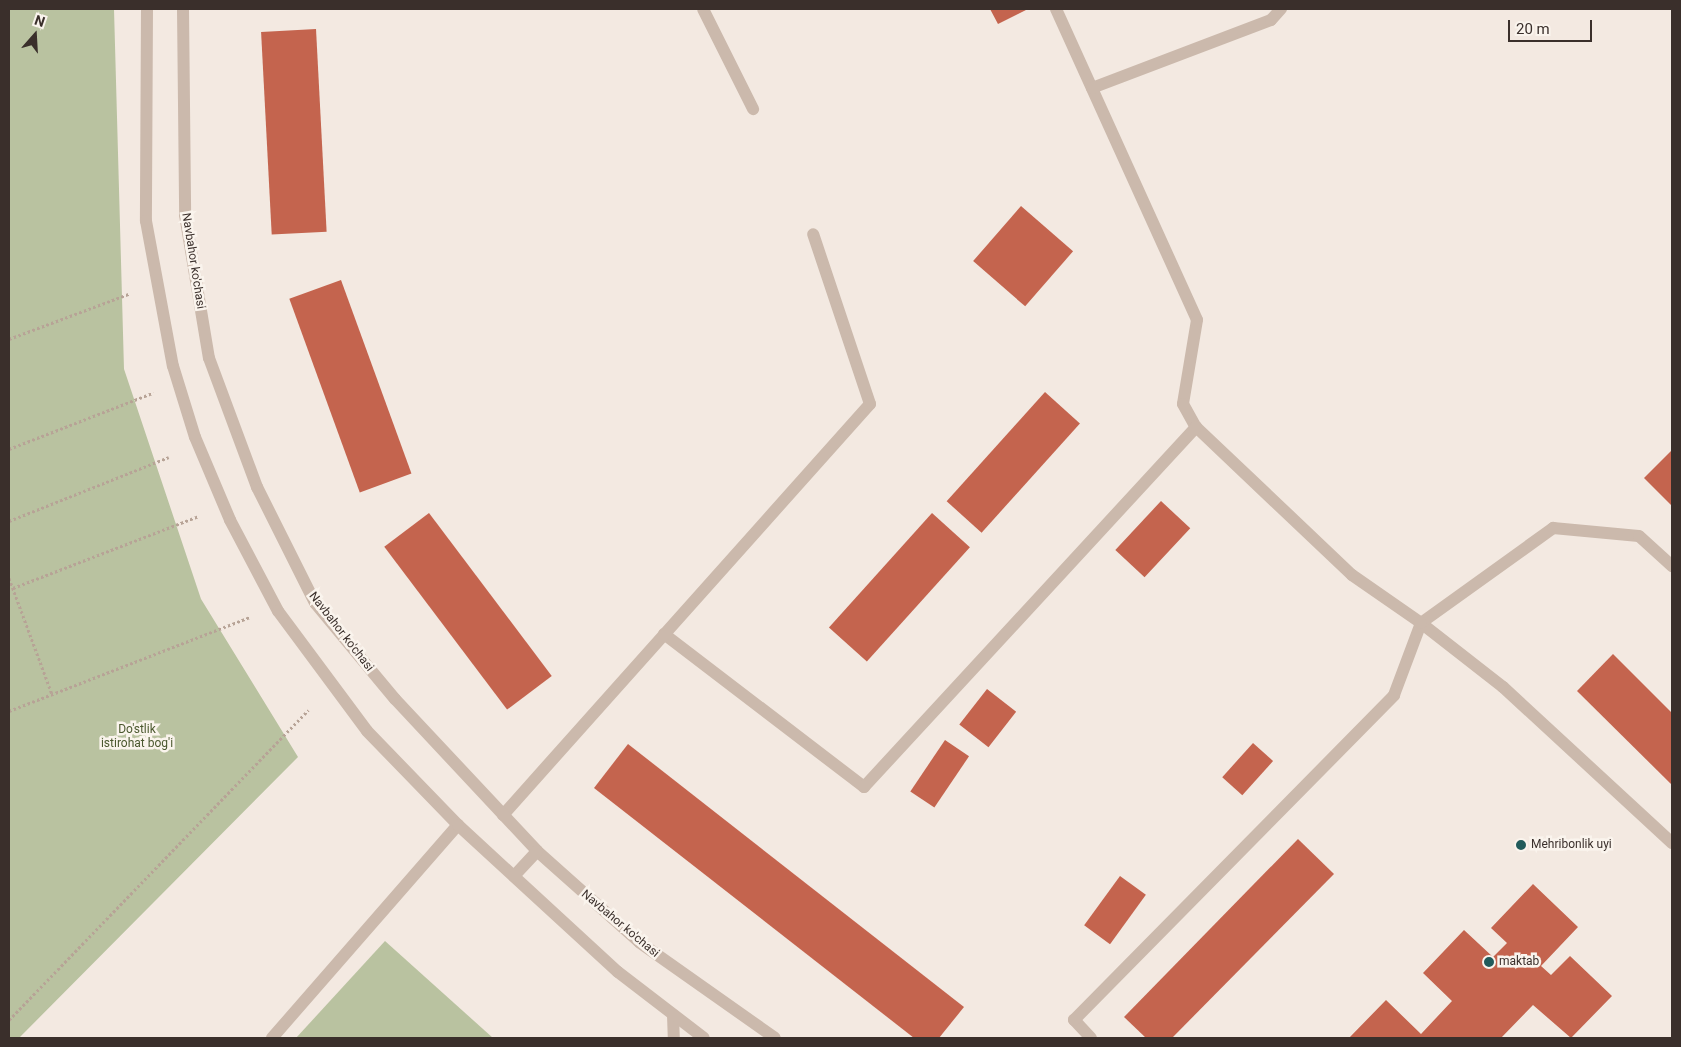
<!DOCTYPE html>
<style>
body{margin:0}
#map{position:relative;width:1681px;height:1047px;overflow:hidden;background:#f3e9e1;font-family:Roboto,sans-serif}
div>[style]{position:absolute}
.green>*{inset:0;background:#b9c2a0}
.building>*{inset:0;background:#c4644e;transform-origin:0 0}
.path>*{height:3px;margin-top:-1.5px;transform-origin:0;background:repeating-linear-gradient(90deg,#b7a396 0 2.5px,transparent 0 5px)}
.service>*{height:12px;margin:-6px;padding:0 6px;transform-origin:6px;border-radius:6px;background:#cbb9ac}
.minor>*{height:12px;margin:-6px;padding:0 6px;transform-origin:6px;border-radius:6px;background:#cbb9ac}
.tertiary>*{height:12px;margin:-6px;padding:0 6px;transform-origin:6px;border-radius:6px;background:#cbb9ac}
.dots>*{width:14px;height:14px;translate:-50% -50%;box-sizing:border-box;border:2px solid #faf4ed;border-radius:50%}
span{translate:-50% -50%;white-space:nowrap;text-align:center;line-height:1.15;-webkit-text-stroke:5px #faf4ed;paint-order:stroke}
.street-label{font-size:12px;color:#3a2f2b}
.park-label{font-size:12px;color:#4b582f}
.poi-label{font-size:12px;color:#3a2f2b}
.left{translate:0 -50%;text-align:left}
.frame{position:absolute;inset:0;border:10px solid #3a2f2b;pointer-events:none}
.north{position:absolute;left:10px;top:10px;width:50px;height:50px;-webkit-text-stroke:4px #faf4ed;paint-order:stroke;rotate:19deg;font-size:14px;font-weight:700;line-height:20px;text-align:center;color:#3a2f2b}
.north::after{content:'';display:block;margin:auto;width:18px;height:22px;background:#3a2f2b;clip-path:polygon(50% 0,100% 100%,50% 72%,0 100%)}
.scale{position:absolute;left:1508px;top:20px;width:84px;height:22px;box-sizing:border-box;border:2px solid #3a2f2b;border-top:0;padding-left:6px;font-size:15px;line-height:18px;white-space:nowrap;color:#3a2f2b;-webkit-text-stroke:4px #faf4ed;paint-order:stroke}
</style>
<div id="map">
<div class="green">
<div style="clip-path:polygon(9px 9px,114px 9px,124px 369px,201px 599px,298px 757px,19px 1038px,9px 1038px)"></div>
<div style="clip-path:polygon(385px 941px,493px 1038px,296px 1038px)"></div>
</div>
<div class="building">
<div style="clip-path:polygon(990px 9px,1028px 9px,998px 24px)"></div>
<div style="left:316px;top:29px;width:203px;height:55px;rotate:87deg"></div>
<div style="left:1021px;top:206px;width:69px;height:73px;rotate:41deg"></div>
<div style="left:341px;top:280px;width:206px;height:55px;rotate:70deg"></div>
<div style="left:1045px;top:392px;width:47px;height:147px;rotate:42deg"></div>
<div style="clip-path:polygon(1672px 450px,1672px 506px,1644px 478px)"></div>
<div style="left:1161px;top:501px;width:40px;height:67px;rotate:43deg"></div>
<div style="left:429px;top:513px;width:204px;height:56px;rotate:53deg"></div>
<div style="left:932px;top:513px;width:51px;height:154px;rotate:42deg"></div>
<div style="clip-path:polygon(1613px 654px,1672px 713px,1672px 785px,1577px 691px)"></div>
<div style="left:987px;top:689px;width:37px;height:45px;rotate:38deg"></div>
<div style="left:945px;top:740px;width:29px;height:62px;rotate:34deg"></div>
<div style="left:1253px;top:743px;width:27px;height:46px;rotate:42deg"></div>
<div style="clip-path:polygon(628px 744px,964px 1007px,939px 1038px,914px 1038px,594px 788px)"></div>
<div style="clip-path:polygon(1298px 839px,1334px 874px,1172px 1038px,1146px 1038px,1124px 1017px)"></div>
<div style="left:1120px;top:876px;width:32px;height:61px;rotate:36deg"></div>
<div style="clip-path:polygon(1533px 884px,1578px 927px,1541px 966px,1551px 975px,1570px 956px,1612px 996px,1571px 1038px,1533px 1005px,1501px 1038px,1349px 1038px,1386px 1000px,1421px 1034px,1452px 1001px,1423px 973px,1464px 930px,1493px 957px,1507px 943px,1491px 928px)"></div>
</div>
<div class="path">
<div style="left:9px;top:339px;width:128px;rotate:-20.6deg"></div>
<div style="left:9px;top:449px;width:155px;rotate:-21.3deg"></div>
<div style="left:9px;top:521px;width:172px;rotate:-21.8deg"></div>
<div style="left:9px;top:578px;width:124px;rotate:69.7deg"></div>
<div style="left:13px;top:588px;width:199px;rotate:-21.2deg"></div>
<div style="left:9px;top:711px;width:259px;rotate:-21.3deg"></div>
<div style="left:9px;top:1020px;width:431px;rotate:-46deg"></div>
</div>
<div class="service">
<div style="left:1421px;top:623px;width:104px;rotate:38deg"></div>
<div style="left:1503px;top:687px;width:230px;rotate:42.7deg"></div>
<div style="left:673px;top:1015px;width:23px;rotate:88deg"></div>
<div style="left:272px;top:1038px;width:283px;rotate:-48.9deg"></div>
<div style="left:1091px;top:1038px;width:25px;rotate:-133deg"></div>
<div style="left:1074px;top:1020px;width:456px;rotate:-45.4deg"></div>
<div style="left:1394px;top:695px;width:77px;rotate:-69.4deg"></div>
<div style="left:1421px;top:623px;width:163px;rotate:-35.7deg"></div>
<div style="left:1553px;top:528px;width:86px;rotate:5.3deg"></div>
<div style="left:1639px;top:536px;width:45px;rotate:42.3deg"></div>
</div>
<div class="minor">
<div style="left:703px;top:9px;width:112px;rotate:63.4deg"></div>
<div style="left:1056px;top:9px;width:341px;rotate:65.6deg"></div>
<div style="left:1197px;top:320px;width:85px;rotate:99.5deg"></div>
<div style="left:1183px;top:404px;width:26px;rotate:61deg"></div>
<div style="left:1196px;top:427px;width:215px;rotate:43.5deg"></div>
<div style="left:1352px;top:575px;width:84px;rotate:34.8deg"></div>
<div style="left:1092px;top:88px;width:191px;rotate:-20.8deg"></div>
<div style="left:1271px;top:20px;width:15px;rotate:-48deg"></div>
<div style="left:664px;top:634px;width:252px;rotate:37.4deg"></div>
<div style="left:864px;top:787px;width:490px;rotate:-47.3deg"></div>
<div style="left:503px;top:815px;width:551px;rotate:-48.24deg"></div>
<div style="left:870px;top:404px;width:179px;rotate:-108.5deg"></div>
</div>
<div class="tertiary">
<div style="left:147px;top:9px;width:212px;rotate:90.3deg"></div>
<div style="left:146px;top:221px;width:147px;rotate:79.5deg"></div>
<div style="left:173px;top:366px;width:74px;rotate:72.8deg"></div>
<div style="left:195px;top:437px;width:90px;rotate:67.1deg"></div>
<div style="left:230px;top:520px;width:103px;rotate:62.2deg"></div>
<div style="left:278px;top:611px;width:149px;rotate:53.4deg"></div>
<div style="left:367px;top:731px;width:131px;rotate:45.9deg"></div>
<div style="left:458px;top:825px;width:217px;rotate:42.6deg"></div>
<div style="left:618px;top:972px;width:108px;rotate:37.5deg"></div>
<div style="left:183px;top:9px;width:206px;rotate:89.4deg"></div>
<div style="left:185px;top:215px;width:145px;rotate:80.5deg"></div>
<div style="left:209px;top:358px;width:138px;rotate:69.6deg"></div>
<div style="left:257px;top:487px;width:130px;rotate:63.4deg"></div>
<div style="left:315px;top:603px;width:125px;rotate:50.2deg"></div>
<div style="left:395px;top:699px;width:208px;rotate:46.9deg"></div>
<div style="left:537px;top:851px;width:137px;rotate:41.7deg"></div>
<div style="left:639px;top:942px;width:166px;rotate:35.2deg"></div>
<div style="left:514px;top:876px;width:34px;rotate:-47deg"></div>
</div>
<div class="dots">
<div style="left:1521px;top:845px;background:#215b5b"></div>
<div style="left:1489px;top:962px;background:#215b5b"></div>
</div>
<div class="street-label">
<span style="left:193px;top:261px;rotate:81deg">Navbahor ko'chasi</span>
<span style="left:341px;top:632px;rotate:52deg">Navbahor ko'chasi</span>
<span style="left:620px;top:924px;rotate:40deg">Navbahor ko'chasi</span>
</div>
<div class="park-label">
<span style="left:137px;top:737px">Do'stlik<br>istirohat bog'i</span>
</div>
<div class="poi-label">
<span class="left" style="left:1531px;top:845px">Mehribonlik uyi</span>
<span class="left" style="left:1499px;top:962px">maktab</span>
</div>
<div class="frame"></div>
<div class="north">N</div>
<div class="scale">20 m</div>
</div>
